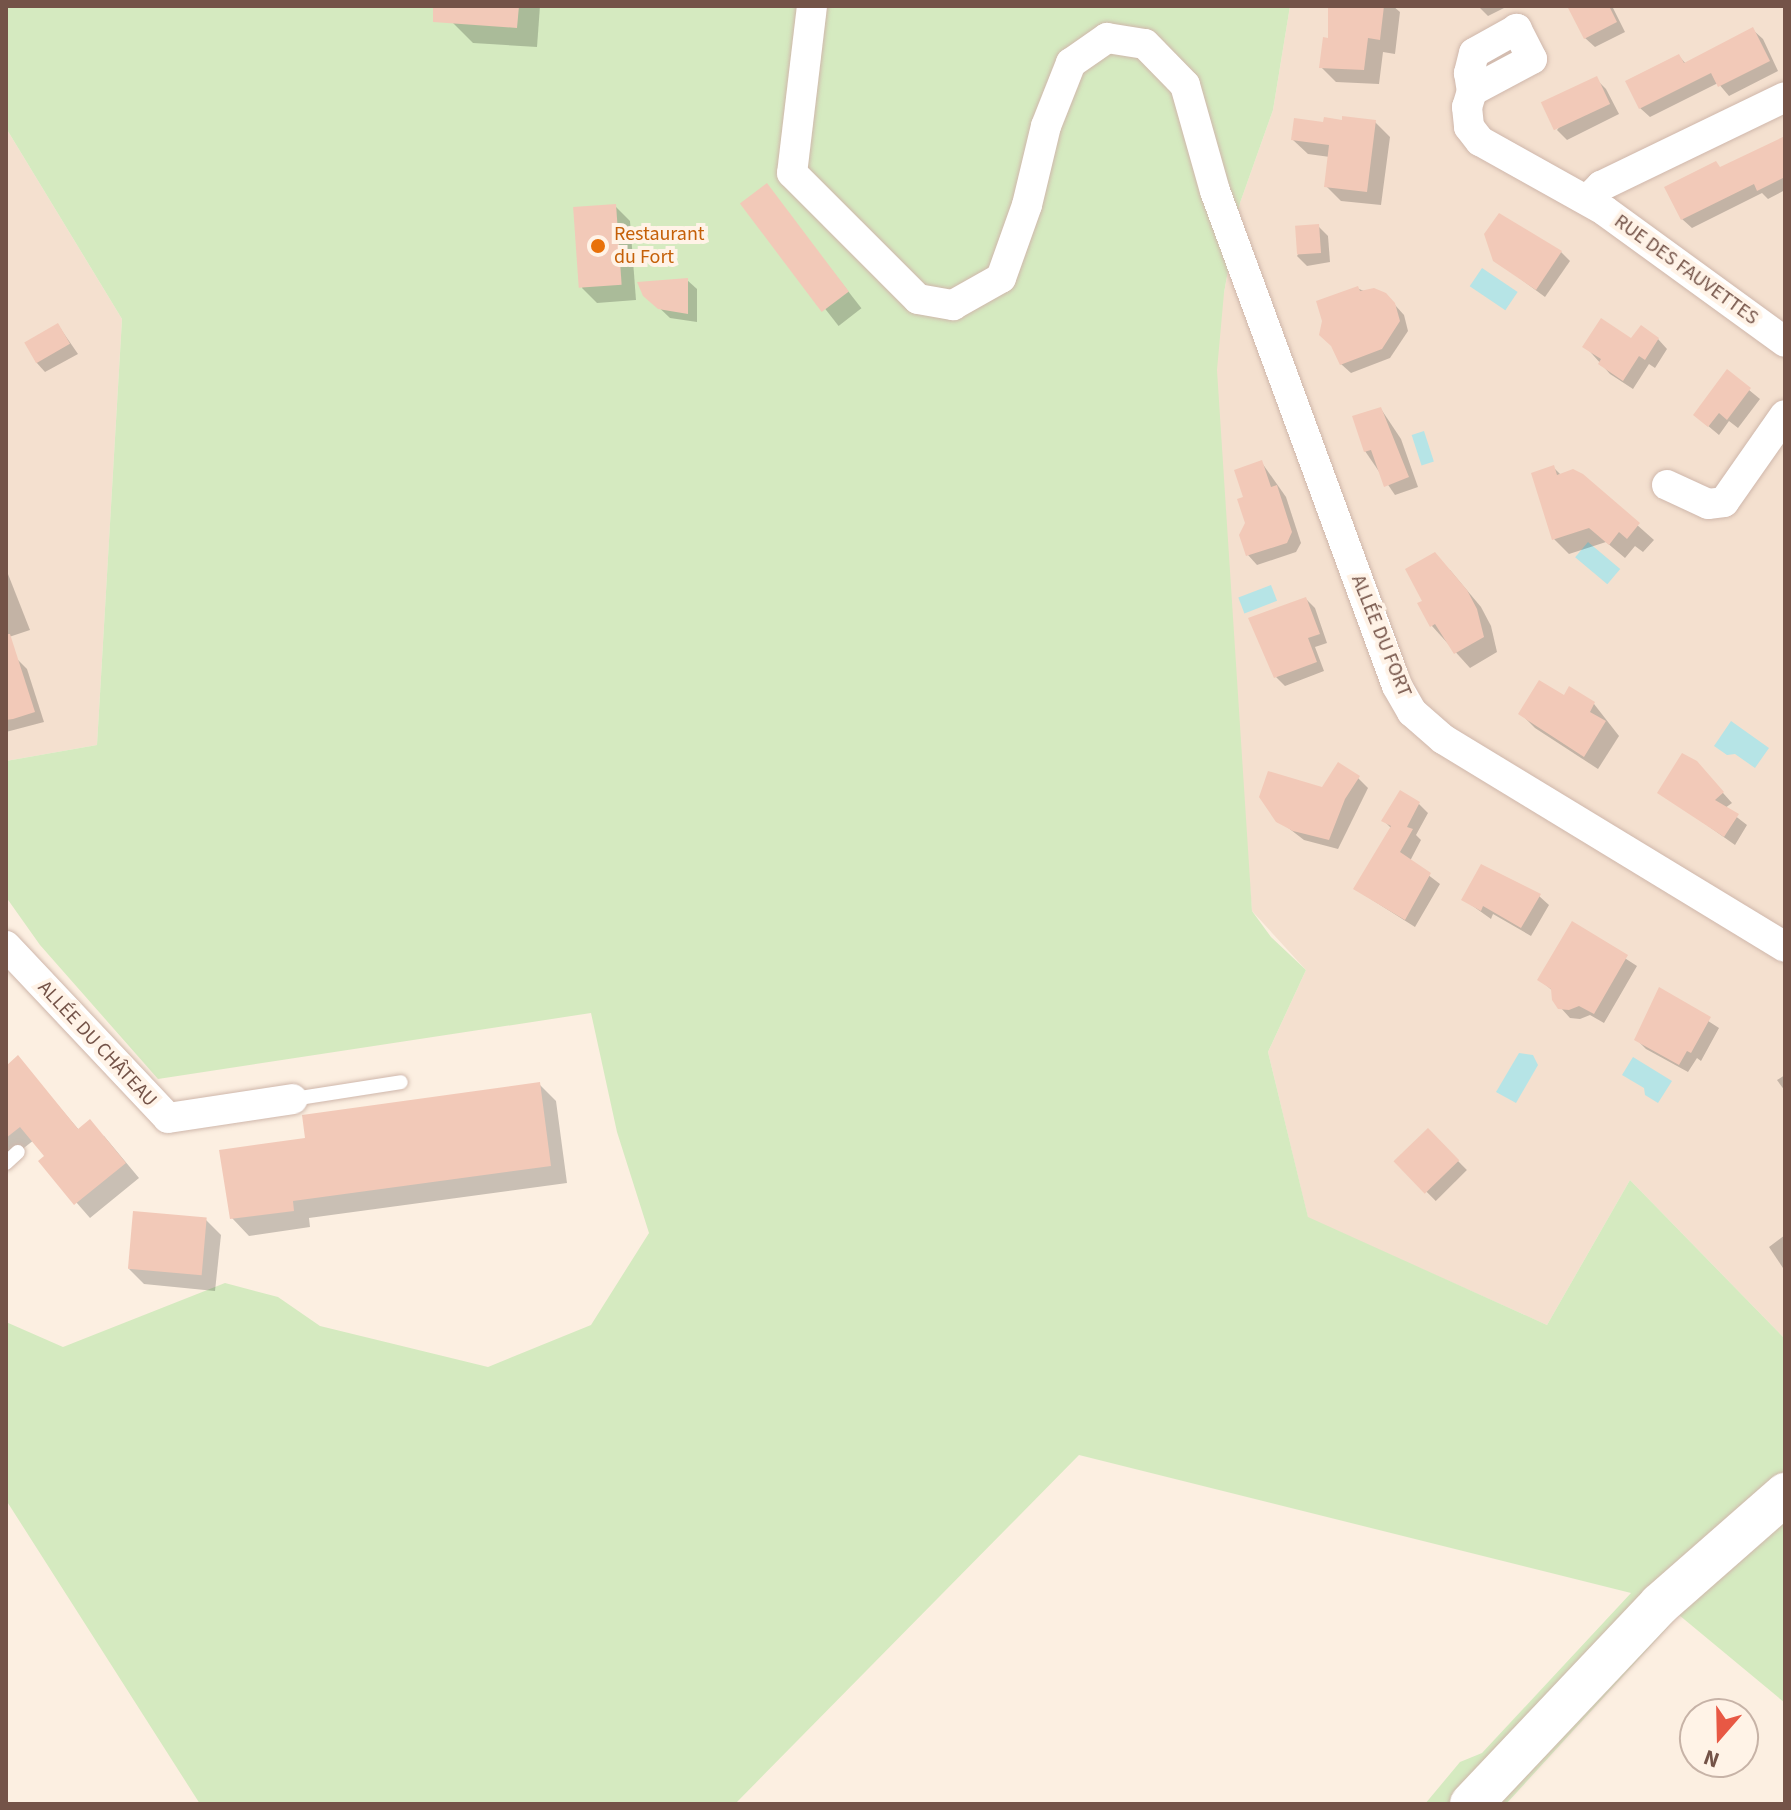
<!DOCTYPE html>
<meta charset="utf-8">
<style>
body{margin:0}
#map{position:relative;width:1791px;height:1810px;overflow:hidden;background:#fcefe1;font-family:"Source Sans 3",sans-serif}
div>[style]{position:absolute}
.residential>*{inset:0;background:#f4e0cf}
.green>*{inset:0;background:#d5eac0}
.water>*{inset:0;background:#b6e4e6;transform-origin:0 0}
.shadow>*{inset:0;background:#0003;transform-origin:0 0}
.building>*{inset:0;background:#f2c9b8;transform-origin:0 0}
.roads{filter:drop-shadow(0 0 2px #cfb7ab) drop-shadow(0 0 2px #cfb7ab)}
.service>*{height:14px;margin:-7px;padding:0 7px;transform-origin:7px;border-radius:7px;background:#fff}
.minor>*{height:30px;margin:-15px;padding:0 15px;transform-origin:15px;border-radius:15px;background:#fff}
.secondary>*{height:42px;margin:-21px;padding:0 21px;transform-origin:21px;border-radius:21px;background:#fff}
.dots>*{width:22px;height:22px;translate:-50% -50%;box-sizing:border-box;border:4px solid #fff3e7;border-radius:50%}
span{translate:-50% -50%;white-space:nowrap;text-align:center;line-height:1.15;-webkit-text-stroke:8px #fff3e7;paint-order:stroke}
.food-label{font-size:20px;color:#c56008}
.left{translate:0 -50%;text-align:left}
.street-label{font-size:20px;color:#745348}
.frame{position:absolute;inset:0;border:8px solid #745348;pointer-events:none}
.north{position:absolute;left:1679px;top:1698px;width:80px;height:80px;box-sizing:border-box;background:#fff3e7;border:2px solid #c7b3a7;border-radius:50%;rotate:200deg;font-size:22px;font-weight:700;line-height:32px;text-align:center;color:#745348}
.north::after{content:'';display:block;margin:auto;width:28px;height:36px;background:#e85844;clip-path:polygon(50% 0,100% 100%,50% 72%,0 100%)}
</style>
<div id="map">
<div class="residential">
<div style="clip-path:polygon(1290px 6px,1785px 6px,1785px 1339px,1630px 1180px,1547px 1325px,1308px 1218px,1268px 1052px,1306px 970px,1252px 911px,1202px 334px,1224px 293px,1240px 203px,1273px 110px)"></div>
<div style="clip-path:polygon(6px 128px,122px 319px,97px 745px,6px 761px)"></div>
</div>
<div class="green">
<div style="clip-path:polygon(6px 6px,1290px 6px,1273px 110px,1240px 203px,1224px 293px,1217px 370px,1252px 911px,1271px 937px,1306px 970px,1268px 1052px,1308px 1217px,1547px 1325px,1630px 1180px,1785px 1339px,1785px 1703px,1679px 1615px,1506px 1804px,1425px 1804px,1460px 1762px,1482px 1753px,1631px 1593px,1079px 1455px,735px 1804px,200px 1804px,6px 1500px,6px 1322px,63px 1347px,225px 1283px,278px 1297px,320px 1326px,488px 1367px,591px 1325px,649px 1233px,617px 1132px,591px 1013px,158px 1079px,40px 945px,6px 897px,6px 761px,97px 745px,122px 319px,6px 128px)"></div>
</div>
<div class="water">
<div style="left:1482px;top:268px;width:43px;height:22px;rotate:34deg"></div>
<div style="left:1424px;top:431px;width:32px;height:13px;rotate:72deg"></div>
<div style="left:1588px;top:542px;width:42px;height:20px;rotate:40deg"></div>
<div style="left:1271px;top:585px;width:17px;height:35px;rotate:69deg"></div>
<div style="clip-path:polygon(1731px 721px,1769px 748px,1755px 768px,1735px 754px,1727px 755px,1714px 746px)"></div>
<div style="clip-path:polygon(1519px 1053px,1533px 1055px,1538px 1065px,1516px 1103px,1496px 1092px)"></div>
<div style="clip-path:polygon(1633px 1057px,1672px 1081px,1658px 1103px,1645px 1095px,1644px 1088px,1622px 1075px)"></div>
</div>
<div class="shadow">
<div style="clip-path:polygon(454px 6px,540px 6px,537px 47px,473px 43px,453px 23px)"></div>
<div style="clip-path:polygon(1330px 6px,1393px 6px,1400px 12px,1395px 54px,1383px 52px,1379px 84px,1336px 82px,1321px 67px,1330px 40px)"></div>
<div style="clip-path:polygon(1478px 6px,1508px 6px,1488px 16px)"></div>
<div style="clip-path:polygon(1569px 6px,1612px 6px,1625px 32px,1595px 47px,1585px 38px)"></div>
<div style="clip-path:polygon(1753px 30px,1763px 39px,1778px 71px,1729px 96px,1718px 83px,1650px 117px,1640px 108px,1679px 56px,1686px 64px)"></div>
<div style="clip-path:polygon(1596px 79px,1606px 89px,1619px 114px,1567px 140px,1557px 130px)"></div>
<div style="clip-path:polygon(1375px 122px,1390px 137px,1381px 205px,1341px 201px,1326px 186px,1330px 157px,1308px 154px,1293px 140px,1324px 124px)"></div>
<div style="clip-path:polygon(1785px 138px,1785px 190px,1768px 199px,1762px 193px,1692px 228px,1682px 219px,1721px 169px)"></div>
<div style="left:766px;top:186px;width:155px;height:29px;rotate:52deg"></div>
<div style="clip-path:polygon(615px 206px,630px 221px,636px 300px,597px 303px,582px 288px)"></div>
<div style="clip-path:polygon(1318px 226px,1328px 236px,1330px 262px,1307px 266px,1297px 256px)"></div>
<div style="clip-path:polygon(1561px 252px,1570px 261px,1545px 297px,1495px 260px)"></div>
<div style="clip-path:polygon(687px 280px,697px 289px,697px 322px,670px 318px,651px 300px)"></div>
<div style="clip-path:polygon(1357px 288px,1395px 305px,1404px 315px,1408px 331px,1390px 358px,1351px 373px,1341px 364px)"></div>
<div style="clip-path:polygon(58px 325px,78px 354px,45px 372px,36px 362px)"></div>
<div style="clip-path:polygon(1658px 339px,1667px 349px,1655px 368px,1649px 364px,1633px 389px,1610px 374px,1585px 346px)"></div>
<div style="clip-path:polygon(1727px 372px,1760px 399px,1738px 428px,1729px 421px,1719px 435px,1695px 415px)"></div>
<div style="clip-path:polygon(1381px 409px,1401px 439px,1418px 487px,1395px 495px,1365px 451px)"></div>
<div style="clip-path:polygon(1262px 463px,1286px 497px,1301px 543px,1296px 552px,1257px 565px,1248px 555px,1247px 523px)"></div>
<div style="clip-path:polygon(1553px 467px,1561px 475px,1582px 476px,1654px 540px,1643px 552px,1635px 546px,1625px 558px,1606px 542px,1569px 554px,1554px 539px)"></div>
<div style="clip-path:polygon(6px 569px,30px 630px,6px 638px)"></div>
<div style="clip-path:polygon(1450px 570px,1481px 607px,1491px 626px,1497px 652px,1470px 668px,1432px 626px)"></div>
<div style="clip-path:polygon(1306px 599px,1315px 608px,1327px 643px,1315px 647px,1324px 671px,1285px 686px,1276px 677px)"></div>
<div style="clip-path:polygon(17px 659px,27px 669px,44px 722px,6px 732px,6px 663px)"></div>
<div style="clip-path:polygon(1564px 698px,1594px 704px,1619px 736px,1598px 769px,1535px 728px,1521px 714px)"></div>
<div style="clip-path:polygon(1706px 774px,1732px 803px,1725px 808px,1747px 825px,1735px 845px,1660px 792px)"></div>
<div style="clip-path:polygon(1358px 778px,1368px 788px,1338px 849px,1304px 840px,1278px 820px,1323px 790px)"></div>
<div style="clip-path:polygon(1419px 804px,1428px 813px,1416px 835px,1421px 840px,1410px 861px,1440px 884px,1415px 927px,1355px 889px,1392px 829px,1384px 821px)"></div>
<div style="clip-path:polygon(1539px 896px,1549px 905px,1531px 936px,1493px 914px,1491px 919px,1463px 899px)"></div>
<div style="clip-path:polygon(1572px 924px,1637px 966px,1604px 1023px,1590px 1015px,1580px 1019px,1570px 1018px,1560px 1007px,1554px 992px,1540px 980px)"></div>
<div style="clip-path:polygon(1660px 990px,1719px 1028px,1701px 1061px,1697px 1058px,1688px 1072px,1646px 1049px,1636px 1039px)"></div>
<div style="clip-path:polygon(18px 1058px,79px 1130px,104px 1136px,139px 1178px,90px 1218px,41px 1162px,47px 1156px,34px 1140px,6px 1162px,6px 1068px)"></div>
<div style="clip-path:polygon(1785px 1075px,1785px 1091px,1777px 1080px)"></div>
<div style="clip-path:polygon(539px 1084px,556px 1101px,567px 1183px,309px 1218px,310px 1227px,249px 1236px,232px 1218px)"></div>
<div style="left:1428px;top:1131px;width:55px;height:44px;rotate:45deg"></div>
<div style="clip-path:polygon(206px 1220px,221px 1235px,215px 1291px,144px 1284px,129px 1269px)"></div>
<div style="clip-path:polygon(1785px 1235px,1785px 1271px,1769px 1247px)"></div>
</div>
<div class="building">
<div style="clip-path:polygon(433px 6px,519px 6px,517px 28px,433px 22px)"></div>
<div style="clip-path:polygon(1328px 6px,1384px 6px,1380px 40px,1368px 38px,1364px 70px,1319px 68px,1323px 37px,1328px 38px)"></div>
<div style="clip-path:polygon(1567px 6px,1609px 6px,1617px 22px,1584px 39px)"></div>
<div style="clip-path:polygon(1753px 27px,1770px 61px,1718px 87px,1711px 73px,1639px 109px,1625px 81px,1679px 54px,1684px 63px)"></div>
<div style="left:1597px;top:76px;width:31px;height:62px;rotate:65deg"></div>
<div style="clip-path:polygon(1342px 116px,1376px 120px,1367px 192px,1324px 187px,1329px 145px,1291px 140px,1294px 118px,1323px 122px,1324px 117px,1342px 120px)"></div>
<div style="clip-path:polygon(1785px 136px,1785px 177px,1757px 191px,1754px 184px,1681px 220px,1664px 187px,1716px 161px,1720px 167px)"></div>
<div style="left:767px;top:183px;width:136px;height:34px;rotate:53deg"></div>
<div style="left:616px;top:204px;width:81px;height:43px;rotate:86deg"></div>
<div style="clip-path:polygon(1499px 213px,1562px 251px,1536px 290px,1493px 261px,1484px 234px)"></div>
<div style="left:1319px;top:224px;width:29px;height:24px;rotate:86deg"></div>
<div style="clip-path:polygon(688px 278px,688px 314px,658px 309px,643px 296px,637px 282px)"></div>
<div style="clip-path:polygon(1358px 286px,1360px 291px,1374px 288px,1386px 293px,1395px 303px,1400px 321px,1382px 349px,1340px 365px,1331px 346px,1319px 335px,1322px 321px,1316px 301px)"></div>
<div style="clip-path:polygon(1601px 318px,1631px 338px,1641px 325px,1659px 338px,1645px 360px,1639px 356px,1623px 381px,1598px 364px,1601px 359px,1582px 347px)"></div>
<div style="left:58px;top:323px;width:24px;height:39px;rotate:60deg"></div>
<div style="clip-path:polygon(1727px 369px,1751px 388px,1727px 420px,1719px 413px,1708px 427px,1693px 415px)"></div>
<div style="clip-path:polygon(1381px 407px,1409px 477px,1384px 487px,1371px 450px,1364px 452px,1352px 416px)"></div>
<div style="clip-path:polygon(1262px 460px,1271px 487px,1277px 485px,1292px 532px,1287px 543px,1246px 556px,1239px 535px,1245px 523px,1237px 499px,1243px 497px,1234px 470px)"></div>
<div style="clip-path:polygon(1554px 465px,1557px 475px,1573px 469px,1583px 474px,1640px 523px,1627px 539px,1619px 532px,1609px 545px,1589px 528px,1552px 540px,1531px 473px)"></div>
<div style="clip-path:polygon(1435px 552px,1467px 590px,1477px 609px,1484px 637px,1454px 654px,1435px 624px,1430px 627px,1417px 603px,1422px 601px,1405px 569px)"></div>
<div style="clip-path:polygon(1306px 597px,1320px 634px,1308px 638px,1317px 662px,1274px 678px,1248px 618px)"></div>
<div style="clip-path:polygon(6px 634px,10px 634px,35px 712px,13px 719px,6px 720px)"></div>
<div style="clip-path:polygon(1539px 680px,1564px 695px,1569px 686px,1595px 702px,1590px 712px,1606px 721px,1584px 757px,1518px 714px)"></div>
<div style="clip-path:polygon(1682px 753px,1697px 761px,1724px 792px,1715px 800px,1739px 814px,1724px 837px,1657px 793px)"></div>
<div style="clip-path:polygon(1338px 762px,1360px 776px,1345px 799px,1329px 840px,1293px 831px,1276px 822px,1259px 797px,1268px 771px,1322px 787px)"></div>
<div style="clip-path:polygon(1400px 790px,1420px 802px,1407px 827px,1413px 829px,1400px 852px,1431px 873px,1405px 920px,1353px 889px,1391px 826px,1381px 821px)"></div>
<div style="clip-path:polygon(1481px 864px,1541px 894px,1521px 928px,1483px 906px,1481px 911px,1461px 900px)"></div>
<div style="clip-path:polygon(1572px 921px,1628px 955px,1594px 1014px,1579px 1006px,1569px 1010px,1558px 1009px,1552px 1000px,1551px 989px,1537px 980px)"></div>
<div style="clip-path:polygon(1659px 987px,1711px 1017px,1691px 1053px,1687px 1051px,1679px 1065px,1634px 1040px)"></div>
<div style="clip-path:polygon(18px 1055px,78px 1129px,90px 1119px,126px 1163px,74px 1205px,38px 1161px,44px 1156px,20px 1127px,6px 1138px,6px 1066px)"></div>
<div style="clip-path:polygon(540px 1082px,551px 1166px,293px 1201px,294px 1211px,230px 1219px,219px 1150px,305px 1138px,302px 1115px)"></div>
<div style="left:1428px;top:1128px;width:45px;height:48px;rotate:46deg"></div>
<div style="left:133px;top:1211px;width:74px;height:58px;rotate:5deg"></div>
</div>
<div class="roads">
<div class="service">
<div style="left:293px;top:1099px;width:109px;rotate:-8.9deg"></div>
<div style="left:6px;top:1163px;width:16px;rotate:-43deg"></div>
</div>
<div class="minor">
<div style="left:812px;top:6px;width:168px;rotate:96.8deg"></div>
<div style="left:792px;top:173px;width:178px;rotate:45deg"></div>
<div style="left:918px;top:299px;width:36px;rotate:10deg"></div>
<div style="left:953px;top:305px;width:55px;rotate:-29.4deg"></div>
<div style="left:1001px;top:278px;width:77px;rotate:-70.4deg"></div>
<div style="left:1027px;top:205px;width:81px;rotate:-76.5deg"></div>
<div style="left:1046px;top:126px;width:68px;rotate:-68.4deg"></div>
<div style="left:1071px;top:63px;width:44px;rotate:-34.8deg"></div>
<div style="left:1107px;top:38px;width:38px;rotate:9deg"></div>
<div style="left:1145px;top:44px;width:57px;rotate:45.7deg"></div>
<div style="left:1185px;top:85px;width:110px;rotate:74.2deg"></div>
<div style="left:1215px;top:191px;width:527px;rotate:69.81deg"></div>
<div style="left:1397px;top:686px;width:30px;rotate:60deg"></div>
<div style="left:1412px;top:712px;width:41px;rotate:41.1deg"></div>
<div style="left:1443px;top:739px;width:400px;rotate:31.3deg"></div>
<div style="left:1472px;top:91px;width:68px;rotate:-28.1deg"></div>
<div style="left:1532px;top:59px;width:34px;rotate:-117deg"></div>
<div style="left:1517px;top:29px;width:49px;rotate:150.8deg"></div>
<div style="left:1474px;top:53px;width:21px;rotate:104deg"></div>
<div style="left:1469px;top:73px;width:18px;rotate:81deg"></div>
<div style="left:1472px;top:91px;width:17px;rotate:107deg"></div>
<div style="left:1467px;top:107px;width:20px;rotate:84deg"></div>
<div style="left:1469px;top:127px;width:18px;rotate:52deg"></div>
<div style="left:1480px;top:141px;width:143px;rotate:29.2deg"></div>
<div style="left:1605px;top:211px;width:223px;rotate:36deg"></div>
<div style="left:1587px;top:200px;width:20px;rotate:-45deg"></div>
<div style="left:1601px;top:186px;width:204px;rotate:-25.8deg"></div>
<div style="left:1667px;top:485px;width:45px;rotate:24.9deg"></div>
<div style="left:1708px;top:504px;width:16px;rotate:-7deg"></div>
<div style="left:1724px;top:502px;width:106px;rotate:-55deg"></div>
<div style="left:6px;top:946px;width:236px;rotate:46.7deg"></div>
<div style="left:168px;top:1118px;width:126px;rotate:-8.6deg"></div>
</div>
<div class="secondary">
<div style="left:1471px;top:1804px;width:275px;rotate:-46.6deg"></div>
<div style="left:1660px;top:1604px;width:167px;rotate:-41.3deg"></div>
</div>
</div>
<div class="dots">
<div style="left:598px;top:246px;background:#e8710a"></div>
</div>
<div class="food-label">
<span class="left" style="left:614px;top:246px">Restaurant<br>du Fort</span>
</div>
<div class="street-label">
<span style="left:1686px;top:270px;rotate:36deg">RUE DES FAUVETTES</span>
<span style="left:1381px;top:636px;rotate:68deg">ALLÉE DU FORT</span>
<span style="left:97px;top:1044px;rotate:47deg">ALLÉE DU CHÂTEAU</span>
</div>
<div class="frame"></div>
<div class="north">N</div>
</div>
